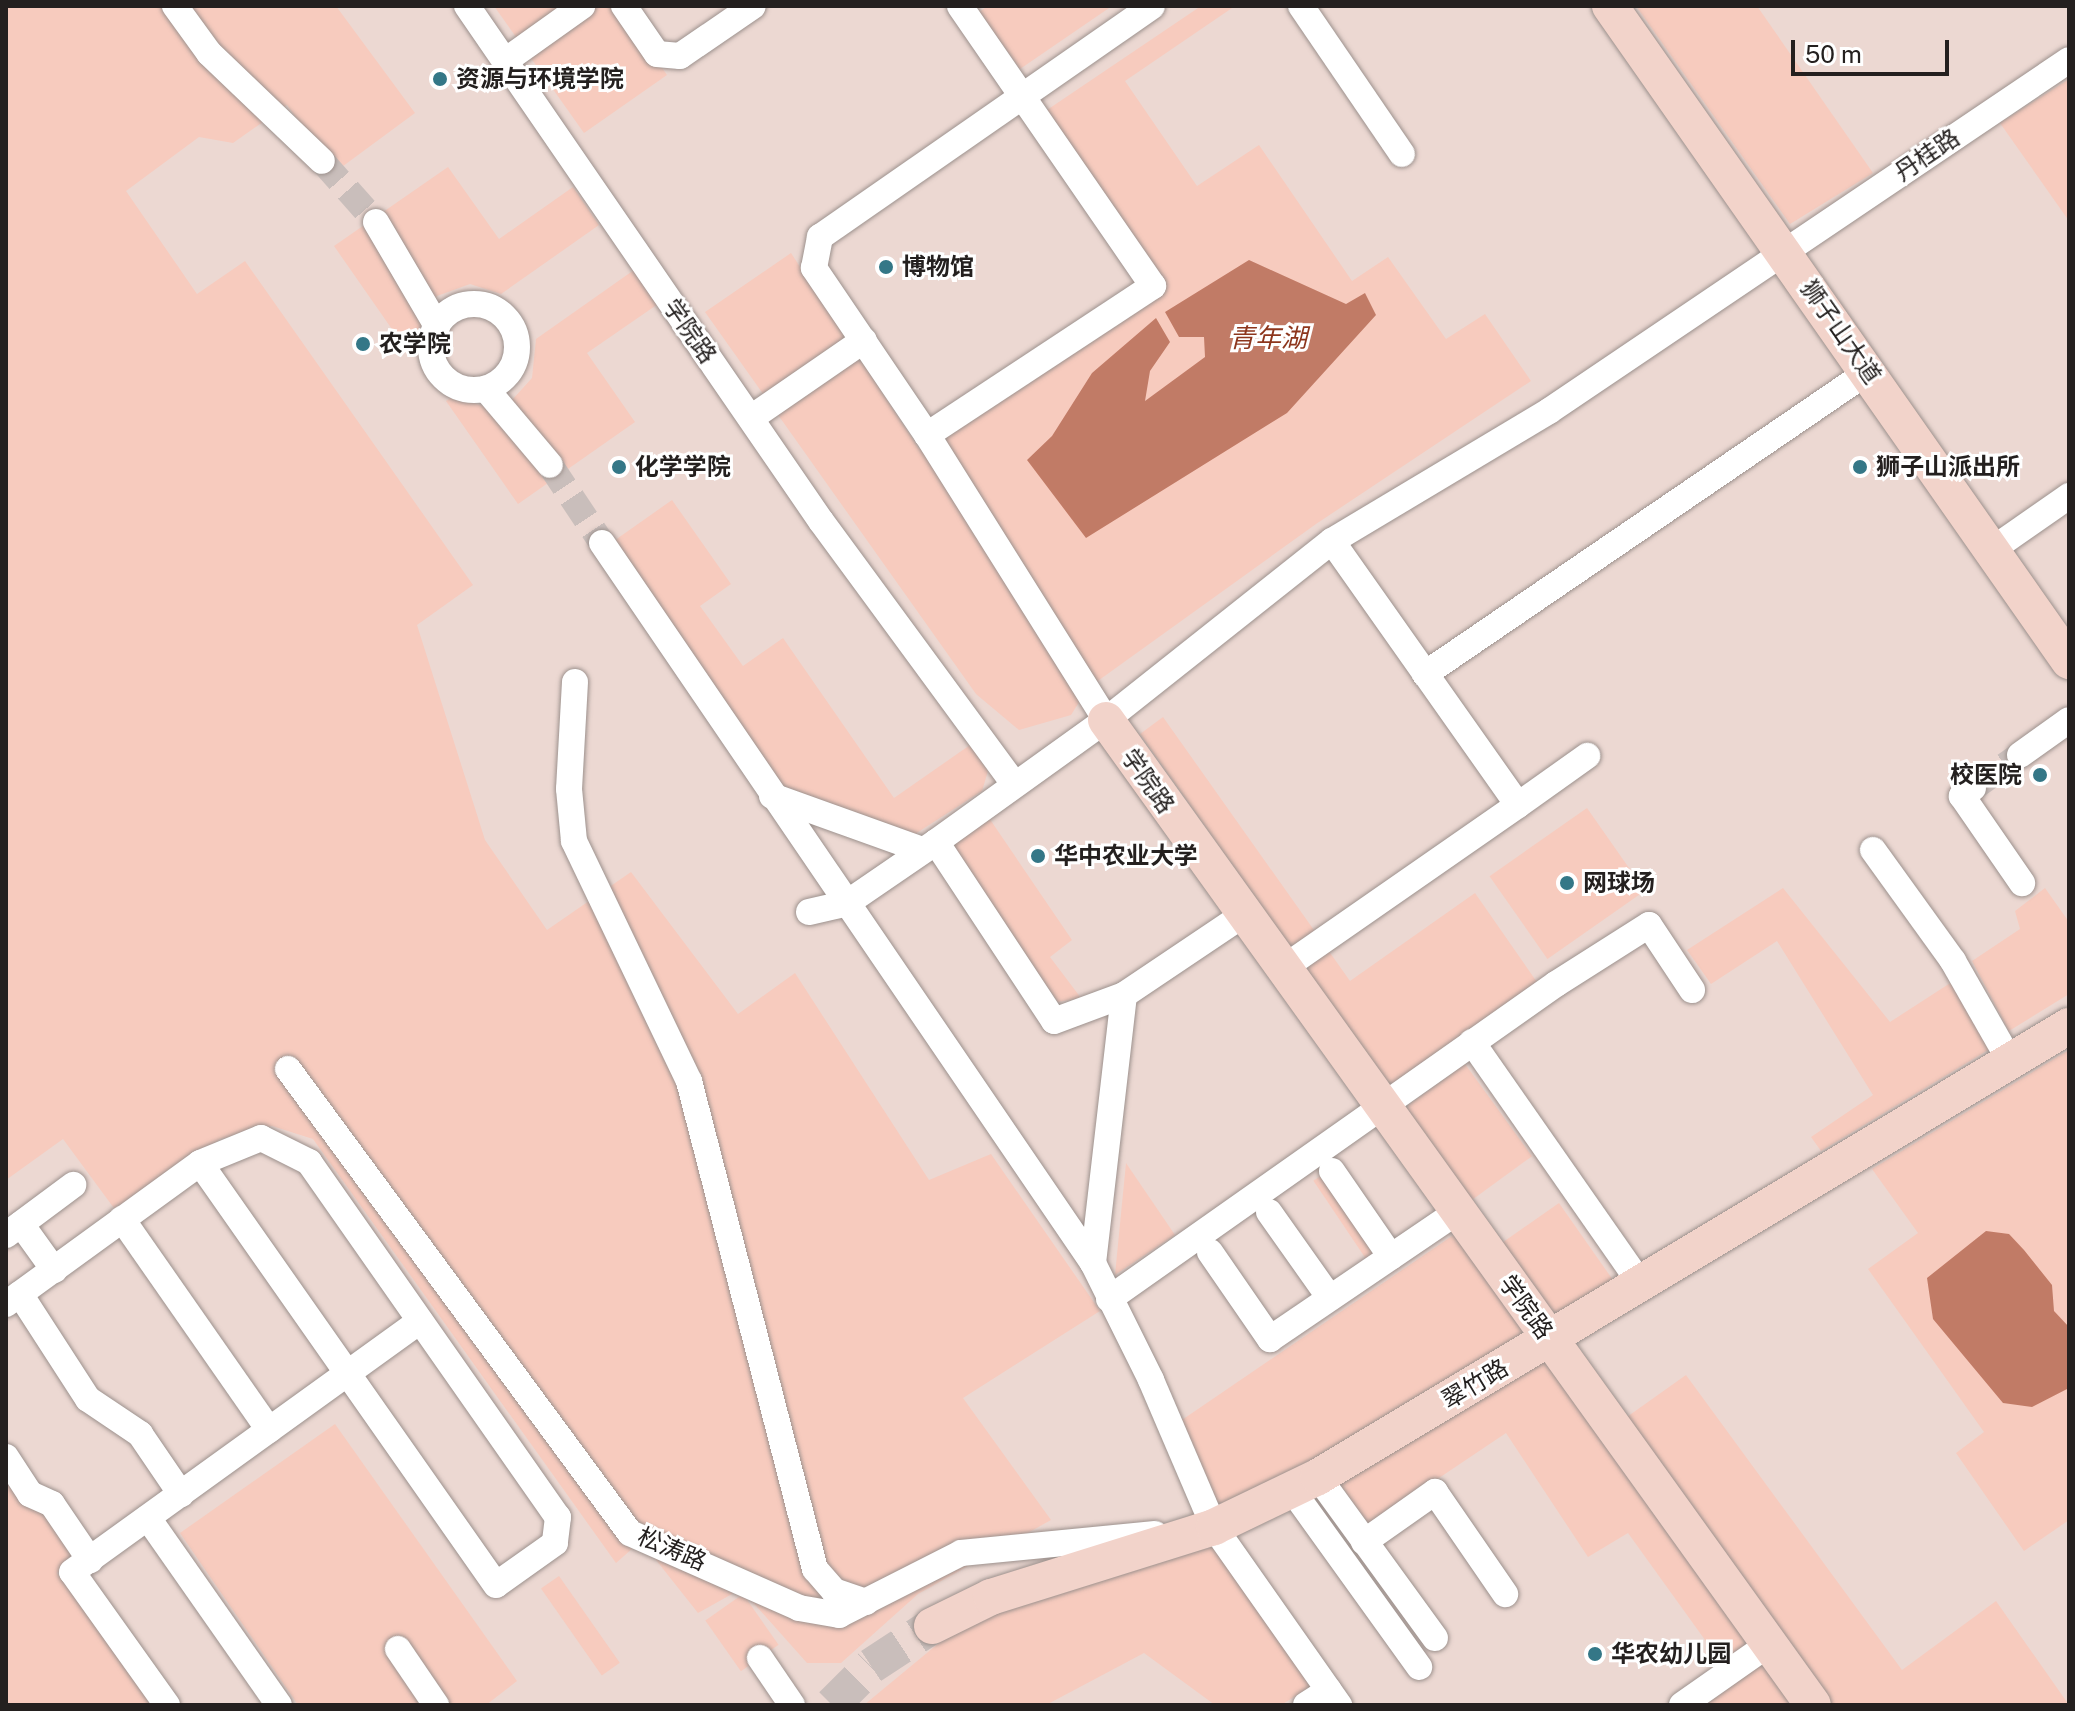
<!DOCTYPE html>
<meta charset="utf-8">
<style>
body{margin:0}
#map{position:relative;width:2075px;height:1711px;overflow:hidden;background:#f2e6e2;font-family:"Public Sans","Noto Sans SC",sans-serif}
div>[style]{position:absolute}
.built>*{inset:0;background:#ecd8d2;transform-origin:0 0}
.green>*{inset:0;background:#f7cbbe;transform-origin:0 0}
.water>*{inset:0;background:#c17b66}
.street-tunnel>*{height:26px;margin-top:-13px;transform-origin:0;background:repeating-linear-gradient(90deg,#c9bebb 0 26px,transparent 0 39px)}
.secondary-tunnel>*{height:36px;margin-top:-18px;transform-origin:0;background:repeating-linear-gradient(90deg,#c9bebb 0 36px,transparent 0 54px)}
.roads{filter:drop-shadow(0 0 2px #9c918d) drop-shadow(0 0 2px #9c918d)}
.street>*{height:26px;margin:-13px;padding:0 13px;transform-origin:13px;border-radius:13px;background:#fff}
.street>.ring{margin:-13px;padding:0;box-sizing:content-box;background:none;border:26px solid #fff;border-radius:50%}
.secondary>*{height:36px;margin:-18px;padding:0 18px;transform-origin:18px;border-radius:18px;background:#f2d3ca}
.dots>*{width:22px;height:22px;translate:-50% -50%;box-sizing:border-box;border:4px solid #fff;border-radius:50%}
span{translate:-50% -50%;white-space:nowrap;text-align:center;line-height:1.15;-webkit-text-stroke:6px #fff;paint-order:stroke}
.poi-label{font-size:24px;color:#24201f;font-weight:700}
.left{translate:0 -50%;text-align:left}
.right{translate:-100% -50%;text-align:right}
.street-label{font-size:24px;color:#24201f}
.water-label{font-size:26px;color:#8d361d;font-style:italic}
.frame{position:absolute;inset:0;border:8px solid #24201f;pointer-events:none}
.scale{position:absolute;left:1791px;top:40px;width:158px;height:36px;box-sizing:border-box;border:4px solid #24201f;border-top:0;padding-left:10px;font-size:24px;line-height:28px;white-space:nowrap;color:#24201f;-webkit-text-stroke:6px #fff;paint-order:stroke}
</style>
<div id="map">
<div class="built">
<div style="left:6px;top:6px;width:2063px;height:1699px"></div>
</div>
<div class="green">
<div style="clip-path:polygon(6px 6px,336px 6px,415px 113px,335px 172px,287px 105px,233px 143px,199px 137px,126px 191px,197px 294px,245px 261px,473px 585px,417px 625px,485px 840px,547px 930px,631px 872px,738px 1014px,795px 973px,929px 1180px,991px 1154px,1100px 1311px,963px 1398px,1051px 1520px,918px 1594px,841px 1663px,807px 1663px,741px 1589px,698px 1613px,641px 1541px,616px 1563px,313px 1139px,272px 1126px,220px 1139px,119px 1215px,63px 1139px,6px 1180px)"></div>
<div style="clip-path:polygon(494px 6px,619px 6px,667px 75px,584px 133px)"></div>
<div style="clip-path:polygon(988px 6px,1112px 6px,1020px 69px,979px 12px)"></div>
<div style="clip-path:polygon(1201px 6px,1235px 6px,1125px 81px,1197px 186px,1259px 145px,1352px 281px,1388px 257px,1446px 339px,1485px 314px,1531px 381px,1316px 524px,1088px 688px,1071px 715px,1019px 730px,976px 694px,705px 312px,791px 253px,919px 449px,1166px 289px,1044px 112px)"></div>
<div style="clip-path:polygon(1636px 6px,1757px 6px,1873px 173px,1790px 224px)"></div>
<div style="clip-path:polygon(2069px 79px,2069px 221px,2000px 123px)"></div>
<div style="clip-path:polygon(448px 167px,499px 239px,573px 187px,599px 225px,501px 294px,470px 284px,437px 296px,422px 315px,418px 350px,410px 355px,334px 246px)"></div>
<div style="clip-path:polygon(634px 270px,658px 304px,587px 353px,635px 422px,518px 504px,446px 401px,452px 397px,487px 407px,512px 400px,532px 378px,536px 339px)"></div>
<div style="clip-path:polygon(672px 500px,731px 584px,700px 606px,743px 666px,783px 638px,894px 798px,970px 745px,988px 771px,982px 791px,915px 834px,782px 789px,611px 543px)"></div>
<div style="clip-path:polygon(1163px 717px,1350px 981px,1475px 893px,1539px 985px,1391px 1090px,1140px 734px)"></div>
<div style="left:1587px;top:808px;width:101px;height:119px;rotate:55deg"></div>
<div style="clip-path:polygon(987px 815px,1072px 940px,1050px 957px,1081px 998px,1058px 1002px,949px 845px)"></div>
<div style="clip-path:polygon(1783px 888px,1890px 1022px,1958px 978px,1993px 1047px,1821px 1151px,1811px 1137px,1873px 1095px,1777px 941px,1711px 984px,1687px 950px)"></div>
<div style="clip-path:polygon(2045px 888px,2069px 922px,2069px 994px,2009px 1031px,1972px 961px,2020px 929px,2015px 911px)"></div>
<div style="clip-path:polygon(2069px 1050px,2069px 1520px,2024px 1551px,1956px 1453px,1984px 1432px,1868px 1269px,1918px 1233px,1872px 1169px)"></div>
<div style="left:1465px;top:1064px;width:114px;height:76px;rotate:54deg"></div>
<div style="clip-path:polygon(1126px 1163px,1175px 1235px,1115px 1275px)"></div>
<div style="left:1325px;top:1173px;width:96px;height:14px;rotate:56deg"></div>
<div style="left:1559px;top:1203px;width:105px;height:79px;rotate:55deg"></div>
<div style="clip-path:polygon(1455px 1234px,1527px 1337px,1319px 1459px,1218px 1507px,1176px 1424px)"></div>
<div style="clip-path:polygon(1544px 1358px,1794px 1705px,1705px 1705px,1736px 1683px,1628px 1533px,1588px 1557px,1506px 1433px,1369px 1525px,1338px 1481px)"></div>
<div style="clip-path:polygon(1686px 1375px,1902px 1670px,1996px 1601px,2069px 1705px,1823px 1705px,1617px 1424px)"></div>
<div style="clip-path:polygon(335px 1424px,517px 1681px,486px 1705px,298px 1705px,180px 1533px)"></div>
<div style="clip-path:polygon(6px 1473px,46px 1508px,79px 1556px,57px 1573px,153px 1705px,6px 1705px)"></div>
<div style="clip-path:polygon(1225px 1544px,1320px 1681px,1281px 1705px,1215px 1705px,1144px 1653px,1046px 1705px,864px 1705px,974px 1614px,1055px 1586px)"></div>
<div style="left:559px;top:1576px;width:106px;height:22px;rotate:55deg"></div>
<div style="left:743px;top:1594px;width:62px;height:46px;rotate:55deg"></div>
</div>
<div class="water">
<div style="clip-path:polygon(1249px 260px,1346px 304px,1365px 293px,1376px 315px,1287px 413px,1086px 538px,1027px 460px,1052px 436px,1092px 373px,1156px 318px,1170px 342px,1150px 371px,1145px 401px,1205px 357px,1204px 337px,1179px 337px,1165px 312px)"></div>
<div style="clip-path:polygon(1986px 1231px,2009px 1234px,2024px 1250px,2052px 1285px,2054px 1311px,2069px 1327px,2069px 1388px,2032px 1407px,2003px 1403px,1933px 1319px,1927px 1278px)"></div>
</div>
<div class="street-tunnel">
<div style="left:322px;top:161px;width:81px;rotate:48.5deg"></div>
<div style="left:550px;top:465px;width:94px;rotate:56.3deg"></div>
<div style="left:1973px;top:788px;width:57px;rotate:-35.1deg"></div>
</div>
<div class="secondary-tunnel">
<div style="left:832px;top:1705px;width:55px;rotate:-45deg"></div>
<div style="left:871px;top:1666px;width:73px;rotate:-33.3deg"></div>
</div>
<div class="roads">
<div class="street">
<div style="left:175px;top:6px;width:58px;rotate:54.1deg"></div>
<div style="left:209px;top:53px;width:156px;rotate:43.7deg"></div>
<div style="left:467px;top:6px;width:625px;rotate:55.5deg"></div>
<div style="left:821px;top:521px;width:326px;rotate:53.7deg"></div>
<div style="left:624px;top:6px;width:58px;rotate:55.5deg"></div>
<div style="left:657px;top:54px;width:23px;rotate:5deg"></div>
<div style="left:680px;top:56px;width:88px;rotate:-34.4deg"></div>
<div style="left:1301px;top:6px;width:179px;rotate:55.7deg"></div>
<div style="left:505px;top:61px;width:95px;rotate:-35.5deg"></div>
<div style="left:376px;top:222px;width:121px;rotate:59.6deg"></div>
<div class="ring" style="left:431px;top:304px;width:60px;height:60px"></div>
<div style="left:486px;top:389px;width:99px;rotate:49.9deg"></div>
<div style="left:751px;top:418px;width:137px;rotate:-34.6deg"></div>
<div style="left:927px;top:435px;width:271px;rotate:-33.4deg"></div>
<div style="left:1153px;top:286px;width:340px;rotate:-124.6deg"></div>
<div style="left:602px;top:543px;width:871px;rotate:55.71deg"></div>
<div style="left:1993px;top:549px;width:93px;rotate:-34.9deg"></div>
<div style="left:1425px;top:674px;width:538px;rotate:-34.31deg"></div>
<div style="left:575px;top:682px;width:107px;rotate:93.2deg"></div>
<div style="left:569px;top:789px;width:52px;rotate:84.5deg"></div>
<div style="left:574px;top:841px;width:266px;rotate:64.4deg"></div>
<div style="left:689px;top:1081px;width:504px;rotate:75.52deg"></div>
<div style="left:815px;top:1569px;width:29px;rotate:49deg"></div>
<div style="left:834px;top:1591px;width:34px;rotate:19deg"></div>
<div style="left:1106px;top:720px;width:337px;rotate:-122.1deg"></div>
<div style="left:927px;top:435px;width:202px;rotate:-124.1deg"></div>
<div style="left:814px;top:268px;width:32px;rotate:-79deg"></div>
<div style="left:820px;top:237px;width:404px;rotate:-34.8deg"></div>
<div style="left:2020px;top:755px;width:60px;rotate:-35.5deg"></div>
<div style="left:1973px;top:788px;width:14px;rotate:144deg"></div>
<div style="left:1962px;top:796px;width:106px;rotate:55.4deg"></div>
<div style="left:772px;top:796px;width:156px;rotate:19.8deg"></div>
<div style="left:1518px;top:805px;width:85px;rotate:-35.4deg"></div>
<div style="left:936px;top:842px;width:214px;rotate:56.6deg"></div>
<div style="left:1054px;top:1021px;width:75px;rotate:-20.4deg"></div>
<div style="left:1873px;top:850px;width:137px;rotate:54.2deg"></div>
<div style="left:1953px;top:961px;width:115px;rotate:60.3deg"></div>
<div style="left:809px;top:912px;width:39px;rotate:-13deg"></div>
<div style="left:847px;top:903px;width:108px;rotate:-34.4deg"></div>
<div style="left:936px;top:842px;width:209px;rotate:-35.7deg"></div>
<div style="left:1106px;top:720px;width:288px;rotate:-38.4deg"></div>
<div style="left:1332px;top:541px;width:253px;rotate:-30.9deg"></div>
<div style="left:1549px;top:411px;width:627px;rotate:-34.02deg"></div>
<div style="left:1243px;top:915px;width:143px;rotate:146.1deg"></div>
<div style="left:1124px;top:995px;width:270px;rotate:96.6deg"></div>
<div style="left:1093px;top:1263px;width:131px;rotate:63.6deg"></div>
<div style="left:1151px;top:1380px;width:160px;rotate:66.8deg"></div>
<div style="left:1214px;top:1527px;width:218px;rotate:54.9deg"></div>
<div style="left:1282px;top:969px;width:287px;rotate:-34.8deg"></div>
<div style="left:1518px;top:805px;width:323px;rotate:-125.2deg"></div>
<div style="left:1472px;top:1042px;width:297px;rotate:55.1deg"></div>
<div style="left:288px;top:1069px;width:576px;rotate:53.61deg"></div>
<div style="left:630px;top:1533px;width:185px;rotate:23.9deg"></div>
<div style="left:799px;top:1608px;width:41px;rotate:9.9deg"></div>
<div style="left:839px;top:1615px;width:137px;rotate:-26.9deg"></div>
<div style="left:961px;top:1553px;width:195px;rotate:-5.6deg"></div>
<div style="left:1332px;top:1171px;width:104px;rotate:55.5deg"></div>
<div style="left:1269px;top:1212px;width:105px;rotate:54.7deg"></div>
<div style="left:122px;top:1219px;width:257px;rotate:55.1deg"></div>
<div style="left:21px;top:1224px;width:57px;rotate:54.3deg"></div>
<div style="left:6px;top:1235px;width:84px;rotate:-36.7deg"></div>
<div style="left:1210px;top:1252px;width:106px;rotate:55.4deg"></div>
<div style="left:1270px;top:1339px;width:226px;rotate:-34.2deg"></div>
<div style="left:20px;top:1294px;width:125px;rotate:57.1deg"></div>
<div style="left:88px;top:1399px;width:63px;rotate:33.9deg"></div>
<div style="left:140px;top:1434px;width:73px;rotate:55.7deg"></div>
<div style="left:1109px;top:1299px;width:547px;rotate:-35.17deg"></div>
<div style="left:1556px;top:984px;width:110px;rotate:-32.4deg"></div>
<div style="left:1649px;top:925px;width:78px;rotate:56.5deg"></div>
<div style="left:6px;top:1304px;width:240px;rotate:-36deg"></div>
<div style="left:200px;top:1163px;width:66px;rotate:-22.3deg"></div>
<div style="left:261px;top:1138px;width:54px;rotate:26.6deg"></div>
<div style="left:309px;top:1162px;width:434px;rotate:55deg"></div>
<div style="left:558px;top:1517px;width:26px;rotate:97deg"></div>
<div style="left:555px;top:1543px;width:72px;rotate:144.6deg"></div>
<div style="left:496px;top:1585px;width:515px;rotate:-125.05deg"></div>
<div style="left:6px;top:1457px;width:44px;rotate:57deg"></div>
<div style="left:30px;top:1494px;width:24px;rotate:24deg"></div>
<div style="left:52px;top:1504px;width:68px;rotate:55.8deg"></div>
<div style="left:1318px;top:1477px;width:199px;rotate:54deg"></div>
<div style="left:1292px;top:1490px;width:218px;rotate:54.3deg"></div>
<div style="left:148px;top:1518px;width:228px;rotate:55deg"></div>
<div style="left:1364px;top:1542px;width:87px;rotate:-35.2deg"></div>
<div style="left:1435px;top:1492px;width:124px;rotate:55.5deg"></div>
<div style="left:398px;top:1649px;width:68px;rotate:55.8deg"></div>
<div style="left:760px;top:1658px;width:57px;rotate:55.8deg"></div>
<div style="left:167px;top:1705px;width:163px;rotate:-125.5deg"></div>
<div style="left:72px;top:1572px;width:429px;rotate:-35.8deg"></div>
<div style="left:1306px;top:1705px;width:27px;rotate:-33deg"></div>
<div style="left:1682px;top:1705px;width:106px;rotate:-35deg"></div>
</div>
<div class="secondary">
<div style="left:1610px;top:6px;width:800px;rotate:54.98deg"></div>
<div style="left:1106px;top:720px;width:1212px;rotate:54.33deg"></div>
<div style="left:932px;top:1626px;width:66px;rotate:-26.2deg"></div>
<div style="left:991px;top:1597px;width:234px;rotate:-17.4deg"></div>
<div style="left:1214px;top:1527px;width:115px;rotate:-25.7deg"></div>
<div style="left:1318px;top:1477px;width:876px;rotate:-30.99deg"></div>
</div>
</div>
<div class="dots">
<div style="left:440px;top:79px;background:#347787"></div>
<div style="left:886px;top:267px;background:#347787"></div>
<div style="left:363px;top:344px;background:#347787"></div>
<div style="left:619px;top:467px;background:#347787"></div>
<div style="left:1860px;top:467px;background:#347787"></div>
<div style="left:2040px;top:775px;background:#347787"></div>
<div style="left:1038px;top:856px;background:#347787"></div>
<div style="left:1567px;top:883px;background:#347787"></div>
<div style="left:1595px;top:1654px;background:#347787"></div>
</div>
<div class="poi-label">
<span class="left" style="left:456px;top:79px">资源与环境学院</span>
<span class="left" style="left:902px;top:267px">博物馆</span>
<span class="left" style="left:379px;top:344px">农学院</span>
<span class="left" style="left:635px;top:467px">化学学院</span>
<span class="left" style="left:1876px;top:467px">狮子山派出所</span>
<span class="right" style="left:2022px;top:775px">校医院</span>
<span class="left" style="left:1054px;top:856px">华中农业大学</span>
<span class="left" style="left:1583px;top:883px">网球场</span>
<span class="left" style="left:1611px;top:1654px">华农幼儿园</span>
</div>
<div class="street-label">
<span style="left:1927px;top:155px;rotate:-34deg">丹桂路</span>
<span style="left:690px;top:331px;rotate:55deg">学院路</span>
<span style="left:1841px;top:332px;rotate:55deg">狮子山大道</span>
<span style="left:1148px;top:781px;rotate:55deg">学院路</span>
<span style="left:1526px;top:1307px;rotate:54deg">学院路</span>
<span style="left:1475px;top:1384px;rotate:-31deg">翠竹路</span>
<span style="left:672px;top:1549px;rotate:23deg">松涛路</span>
</div>
<div class="water-label">
<span style="left:1268px;top:338px">青年湖</span>
</div>
<div class="frame"></div>
<div class="scale">50 m</div>
</div>
